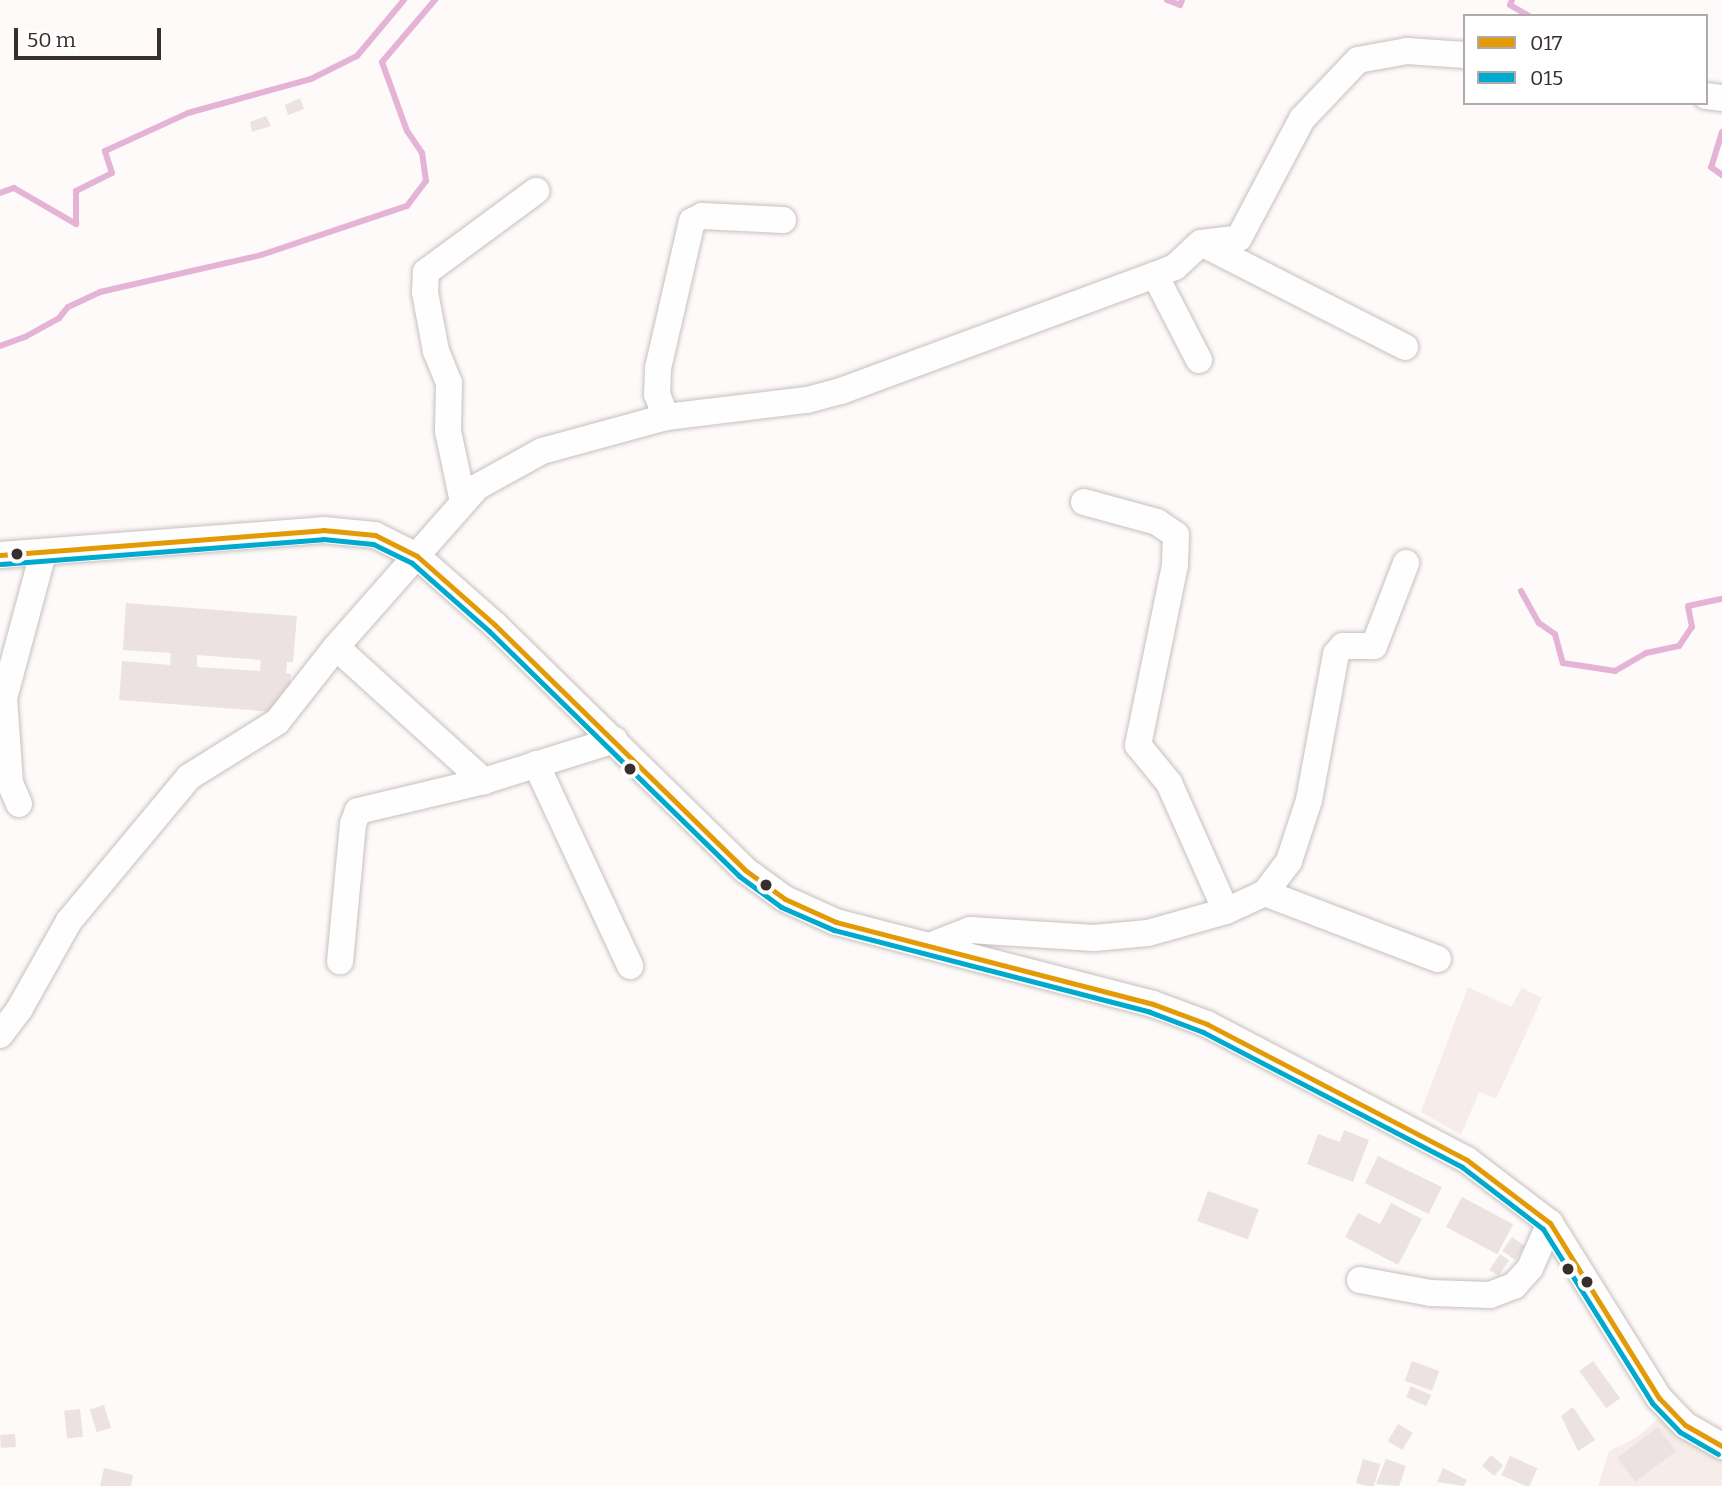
<!DOCTYPE html>
<style>
body{margin:0}
#map{position:relative;width:1722px;height:1486px;overflow:hidden;background:#fdfaf9;font-family:Bitter,serif}
div>[style]{position:absolute}
.built>*{inset:0;background:#f6ece9}
.stream>*{height:6px;margin:-3px;padding:0 3px;transform-origin:3px;border-radius:3px;background:#e4b3d5}
.building>*{inset:0;background:#ece2e3;transform-origin:0 0}
.roads{filter:drop-shadow(0 0 2px #c7c0be) drop-shadow(0 0 2px #c7c0be)}
.minor>*{height:26px;margin:-13px;padding:0 13px;transform-origin:13px;border-radius:13px;background:#fffefe}
.bus-1>*{height:5px;margin:-2.5px;padding:0 2.5px;transform-origin:2.5px;border-radius:2.5px;background:#e49a04}
.bus-2>*{height:5px;margin:-2.5px;padding:0 2.5px;transform-origin:2.5px;border-radius:2.5px;background:#00a9ce}
.dots>*{width:19px;height:19px;translate:-50% -50%;box-sizing:border-box;border:4px solid #fff;border-radius:50%}
span{translate:-50% -50%;white-space:nowrap;text-align:center;line-height:1.15;-webkit-text-stroke:6px #fff;paint-order:stroke}
.legend{position:absolute;left:1463px;top:14px;width:245px;height:91px;box-sizing:border-box;background:#fff;border:2px solid #afabaa;margin:0;padding:9px 12px;list-style:none;font-size:21px;color:#382e2b}
.legend li{display:flex;align-items:center;gap:14px;height:35px}
.legend b{width:35px;border:2px solid #afabaa}
.scale{position:absolute;left:14px;top:28px;width:147px;height:32px;box-sizing:border-box;border:4px solid #382e2b;border-top:0;padding-left:9px;font-size:21px;line-height:24px;white-space:nowrap;color:#382e2b;-webkit-text-stroke:5px #fff;paint-order:stroke}
</style>
<div id="map">
<div class="built">
<div style="clip-path:polygon(1468px 987px,1511px 1007px,1522px 988px,1542px 998px,1496px 1099px,1479px 1092px,1461px 1135px,1421px 1112px)"></div>
<div style="clip-path:polygon(1658px 1419px,1722px 1448px,1722px 1486px,1598px 1486px,1609px 1451px,1636px 1438px)"></div>
</div>
<div class="stream">
<div style="left:1167px;top:0;width:14px;rotate:21deg"></div>
<div style="left:1180px;top:5px;width:5px;rotate:-68deg"></div>
<div style="left:1512px;top:0;width:5px;rotate:112deg"></div>
<div style="left:1510px;top:5px;width:22px;rotate:30deg"></div>
<div style="left:1722px;top:132px;width:37px;rotate:107deg"></div>
<div style="left:1711px;top:167px;width:14px;rotate:36deg"></div>
<div style="left:0;top:193px;width:15px;rotate:-20deg"></div>
<div style="left:14px;top:188px;width:72px;rotate:30.1deg"></div>
<div style="left:76px;top:224px;width:33px;rotate:-90deg"></div>
<div style="left:76px;top:191px;width:40px;rotate:-26.6deg"></div>
<div style="left:112px;top:173px;width:23px;rotate:-108deg"></div>
<div style="left:105px;top:151px;width:91px;rotate:-24.6deg"></div>
<div style="left:188px;top:113px;width:128px;rotate:-15.5deg"></div>
<div style="left:311px;top:79px;width:51px;rotate:-26.6deg"></div>
<div style="left:357px;top:56px;width:73px;rotate:-50deg"></div>
<div style="left:0;top:346px;width:27px;rotate:-20deg"></div>
<div style="left:25px;top:337px;width:39px;rotate:-29deg"></div>
<div style="left:59px;top:318px;width:14px;rotate:-51deg"></div>
<div style="left:68px;top:307px;width:35px;rotate:-25deg"></div>
<div style="left:100px;top:292px;width:165px;rotate:-12.9deg"></div>
<div style="left:261px;top:255px;width:154px;rotate:-18.6deg"></div>
<div style="left:407px;top:206px;width:31px;rotate:-53deg"></div>
<div style="left:426px;top:181px;width:28px;rotate:-98deg"></div>
<div style="left:422px;top:153px;width:27px;rotate:-124deg"></div>
<div style="left:407px;top:131px;width:73px;rotate:-109.9deg"></div>
<div style="left:382px;top:62px;width:82px;rotate:-49.5deg"></div>
<div style="left:1521px;top:591px;width:37px;rotate:61deg"></div>
<div style="left:1539px;top:623px;width:19px;rotate:35deg"></div>
<div style="left:1555px;top:634px;width:30px;rotate:75deg"></div>
<div style="left:1563px;top:663px;width:53px;rotate:8.7deg"></div>
<div style="left:1615px;top:671px;width:36px;rotate:-30deg"></div>
<div style="left:1646px;top:653px;width:34px;rotate:-12deg"></div>
<div style="left:1679px;top:646px;width:23px;rotate:-56deg"></div>
<div style="left:1692px;top:627px;width:21px;rotate:-101deg"></div>
<div style="left:1688px;top:606px;width:35px;rotate:-12deg"></div>
</div>
<div class="building">
<div style="clip-path:polygon(300px 98px,304px 109px,288px 115px,285px 105px)"></div>
<div style="clip-path:polygon(266px 116px,271px 126px,252px 132px,250px 122px)"></div>
<div style="clip-path:polygon(evenodd,126px 603px,297px 616px,293px 662px,287px 662px,286px 673px,291px 674px,288px 713px,119px 700px,122px 661px,170px 665px,171px 653px,123px 650px,126px 603px,197px 655px,261px 660px,260px 671px,197px 667px,197px 655px)"></div>
<div style="clip-path:polygon(1344px 1130px,1369px 1140px,1353px 1182px,1307px 1164px,1318px 1134px,1340px 1142px)"></div>
<div style="left:1378px;top:1156px;width:71px;height:30px;rotate:26deg"></div>
<div style="left:1208px;top:1191px;width:54px;height:32px;rotate:20deg"></div>
<div style="left:1462px;top:1197px;width:58px;height:34px;rotate:28deg"></div>
<div style="clip-path:polygon(1391px 1203px,1422px 1219px,1398px 1265px,1345px 1237px,1358px 1213px,1380px 1224px)"></div>
<div style="left:1512px;top:1237px;width:16px;height:17px;rotate:35deg"></div>
<div style="left:1500px;top:1254px;width:11px;height:19px;rotate:34deg"></div>
<div style="left:1412px;top:1361px;width:29px;height:21px;rotate:20deg"></div>
<div style="left:1593px;top:1361px;width:46px;height:17px;rotate:54deg"></div>
<div style="left:1411px;top:1386px;width:22px;height:12px;rotate:24deg"></div>
<div style="left:104px;top:1405px;width:24px;height:15px;rotate:73deg"></div>
<div style="clip-path:polygon(1573px 1407px,1595px 1440px,1578px 1451px,1561px 1416px)"></div>
<div style="left:80px;top:1409px;width:28px;height:16px;rotate:84deg"></div>
<div style="left:1398px;top:1424px;width:17px;height:20px;rotate:31deg"></div>
<div style="left:1658px;top:1427px;width:30px;height:51px;rotate:53deg"></div>
<div style="left:15px;top:1434px;width:13px;height:15px;rotate:86deg"></div>
<div style="left:1491px;top:1455px;width:16px;height:14px;rotate:40deg"></div>
<div style="left:1510px;top:1456px;width:30px;height:21px;rotate:24deg"></div>
<div style="left:1363px;top:1459px;width:18px;height:25px;rotate:16deg"></div>
<div style="clip-path:polygon(1386px 1459px,1406px 1466px,1399px 1486px,1376px 1484px)"></div>
<div style="clip-path:polygon(104px 1468px,133px 1475px,131px 1486px,100px 1486px)"></div>
<div style="clip-path:polygon(1443px 1468px,1467px 1480px,1464px 1486px,1437px 1482px)"></div>
</div>
<div class="roads">
<div class="minor">
<div style="left:1706px;top:96px;width:16px;rotate:7deg"></div>
<div style="left:783px;top:220px;width:81px;rotate:-177.2deg"></div>
<div style="left:702px;top:216px;width:11px;rotate:153deg"></div>
<div style="left:692px;top:221px;width:151px;rotate:103deg"></div>
<div style="left:658px;top:368px;width:26px;rotate:92deg"></div>
<div style="left:657px;top:394px;width:25px;rotate:69deg"></div>
<div style="left:666px;top:417px;width:142px;rotate:-6.9deg"></div>
<div style="left:807px;top:400px;width:35px;rotate:-15deg"></div>
<div style="left:841px;top:391px;width:335px;rotate:-20.3deg"></div>
<div style="left:1201px;top:243px;width:229px;rotate:27deg"></div>
<div style="left:1199px;top:360px;width:96px;rotate:-117.4deg"></div>
<div style="left:1155px;top:275px;width:22px;rotate:-22deg"></div>
<div style="left:1175px;top:267px;width:35px;rotate:-43deg"></div>
<div style="left:1201px;top:243px;width:38px;rotate:-7deg"></div>
<div style="left:1239px;top:238px;width:135px;rotate:-62.1deg"></div>
<div style="left:1302px;top:119px;width:81px;rotate:-46.5deg"></div>
<div style="left:1358px;top:60px;width:50px;rotate:-10.4deg"></div>
<div style="left:1407px;top:51px;width:58px;rotate:3.9deg"></div>
<div style="left:463px;top:502px;width:73px;rotate:-101.9deg"></div>
<div style="left:448px;top:431px;width:48px;rotate:-88.8deg"></div>
<div style="left:449px;top:383px;width:35px;rotate:-112deg"></div>
<div style="left:436px;top:351px;width:60px;rotate:-100.6deg"></div>
<div style="left:425px;top:292px;width:20px;rotate:-87deg"></div>
<div style="left:426px;top:272px;width:137px;rotate:-36.4deg"></div>
<div style="left:1084px;top:502px;width:76px;rotate:15.3deg"></div>
<div style="left:1157px;top:522px;width:23px;rotate:34deg"></div>
<div style="left:1176px;top:535px;width:30px;rotate:92deg"></div>
<div style="left:1175px;top:565px;width:184px;rotate:101.6deg"></div>
<div style="left:1138px;top:745px;width:49px;rotate:50.8deg"></div>
<div style="left:1169px;top:783px;width:140px;rotate:66deg"></div>
<div style="left:0;top:555px;width:324px;rotate:-4.4deg"></div>
<div style="left:323px;top:530px;width:52px;rotate:5.5deg"></div>
<div style="left:375px;top:535px;width:47px;rotate:26.6deg"></div>
<div style="left:417px;top:556px;width:104px;rotate:41.5deg"></div>
<div style="left:495px;top:625px;width:350px;rotate:44.4deg"></div>
<div style="left:745px;top:870px;width:49px;rotate:35.9deg"></div>
<div style="left:785px;top:899px;width:56px;rotate:24.3deg"></div>
<div style="left:836px;top:922px;width:327px;rotate:14.5deg"></div>
<div style="left:1153px;top:1004px;width:58px;rotate:20.3deg"></div>
<div style="left:1207px;top:1024px;width:293px;rotate:27.6deg"></div>
<div style="left:1467px;top:1160px;width:104px;rotate:37.2deg"></div>
<div style="left:1550px;top:1223px;width:206px;rotate:58.1deg"></div>
<div style="left:1659px;top:1398px;width:37px;rotate:46deg"></div>
<div style="left:1685px;top:1425px;width:43px;rotate:29.6deg"></div>
<div style="left:336px;top:647px;width:200px;rotate:42.2deg"></div>
<div style="left:484px;top:781px;width:130px;rotate:166.6deg"></div>
<div style="left:358px;top:811px;width:14px;rotate:111deg"></div>
<div style="left:353px;top:824px;width:138px;rotate:95.4deg"></div>
<div style="left:536px;top:764px;width:223px;rotate:65deg"></div>
<div style="left:484px;top:781px;width:137px;rotate:-17.4deg"></div>
<div style="left:19px;top:804px;width:23px;rotate:-113deg"></div>
<div style="left:10px;top:783px;width:85px;rotate:-94deg"></div>
<div style="left:4px;top:698px;width:150px;rotate:-74.9deg"></div>
<div style="left:1265px;top:893px;width:185px;rotate:20.9deg"></div>
<div style="left:929px;top:946px;width:44px;rotate:-21.3deg"></div>
<div style="left:970px;top:930px;width:124px;rotate:3.7deg"></div>
<div style="left:1094px;top:938px;width:54px;rotate:-5.3deg"></div>
<div style="left:1148px;top:933px;width:81px;rotate:-15.8deg"></div>
<div style="left:1226px;top:911px;width:43px;rotate:-24.8deg"></div>
<div style="left:1265px;top:893px;width:40px;rotate:-53deg"></div>
<div style="left:1289px;top:861px;width:64px;rotate:-71.8deg"></div>
<div style="left:1309px;top:800px;width:148px;rotate:-79.5deg"></div>
<div style="left:1336px;top:654px;width:11px;rotate:-49deg"></div>
<div style="left:1343px;top:646px;width:31px"></div>
<div style="left:1374px;top:646px;width:89px;rotate:-68.9deg"></div>
<div style="left:0;top:1035px;width:34px;rotate:-53deg"></div>
<div style="left:20px;top:1008px;width:100px;rotate:-60.6deg"></div>
<div style="left:69px;top:921px;width:187px;rotate:-50.2deg"></div>
<div style="left:189px;top:777px;width:104px;rotate:-32deg"></div>
<div style="left:277px;top:722px;width:95px;rotate:-51.8deg"></div>
<div style="left:336px;top:647px;width:213px;rotate:-48.6deg"></div>
<div style="left:477px;top:487px;width:74px;rotate:-29deg"></div>
<div style="left:542px;top:451px;width:129px;rotate:-15.3deg"></div>
<div style="left:1360px;top:1280px;width:72px;rotate:10.4deg"></div>
<div style="left:1431px;top:1293px;width:59px;rotate:1.9deg"></div>
<div style="left:1490px;top:1295px;width:26px;rotate:-21deg"></div>
<div style="left:1514px;top:1286px;width:24px;rotate:-48deg"></div>
<div style="left:1530px;top:1268px;width:49px;rotate:-66deg"></div>
</div>
</div>
<div class="bus-1">
<div style="left:0;top:555px;width:324px;rotate:-4.4deg"></div>
<div style="left:323px;top:530px;width:52px;rotate:5.5deg"></div>
<div style="left:375px;top:535px;width:47px;rotate:26.6deg"></div>
<div style="left:417px;top:556px;width:104px;rotate:41.5deg"></div>
<div style="left:495px;top:625px;width:350px;rotate:44.4deg"></div>
<div style="left:745px;top:870px;width:49px;rotate:35.9deg"></div>
<div style="left:785px;top:899px;width:56px;rotate:24.3deg"></div>
<div style="left:836px;top:922px;width:327px;rotate:14.5deg"></div>
<div style="left:1153px;top:1004px;width:58px;rotate:20.3deg"></div>
<div style="left:1207px;top:1024px;width:293px;rotate:27.6deg"></div>
<div style="left:1467px;top:1160px;width:104px;rotate:37.2deg"></div>
<div style="left:1550px;top:1223px;width:206px;rotate:58.1deg"></div>
<div style="left:1659px;top:1398px;width:37px;rotate:46deg"></div>
<div style="left:1685px;top:1425px;width:43px;rotate:29.6deg"></div>
</div>
<div class="bus-2">
<div style="left:1px;top:564px;width:323px;rotate:-4.4deg"></div>
<div style="left:323px;top:539px;width:50px;rotate:5.7deg"></div>
<div style="left:373px;top:544px;width:43px;rotate:26deg"></div>
<div style="left:412px;top:563px;width:103px;rotate:41.4deg"></div>
<div style="left:489px;top:631px;width:350px;rotate:44.4deg"></div>
<div style="left:739px;top:876px;width:52px;rotate:36.4deg"></div>
<div style="left:781px;top:907px;width:58px;rotate:23.5deg"></div>
<div style="left:834px;top:930px;width:326px;rotate:14.5deg"></div>
<div style="left:1150px;top:1012px;width:57px;rotate:20.7deg"></div>
<div style="left:1203px;top:1032px;width:292px;rotate:27.5deg"></div>
<div style="left:1462px;top:1167px;width:102px;rotate:37.4deg"></div>
<div style="left:1543px;top:1229px;width:205px;rotate:57.9deg"></div>
<div style="left:1652px;top:1403px;width:40px;rotate:46deg"></div>
<div style="left:1680px;top:1432px;width:44px;rotate:30.1deg"></div>
</div>
<div class="dots">
<div style="left:17px;top:554px;background:#382e2b"></div>
<div style="left:630px;top:769px;background:#382e2b"></div>
<div style="left:766px;top:885px;background:#382e2b"></div>
<div style="left:1568px;top:1269px;background:#382e2b"></div>
<div style="left:1587px;top:1282px;background:#382e2b"></div>
</div>
<ul class="legend">
<li><b style="height:9px;background:#e49a04"></b>017</li>
<li><b style="height:9px;background:#00a9ce"></b>015</li>
</ul>
<div class="scale">50 m</div>
</div>
